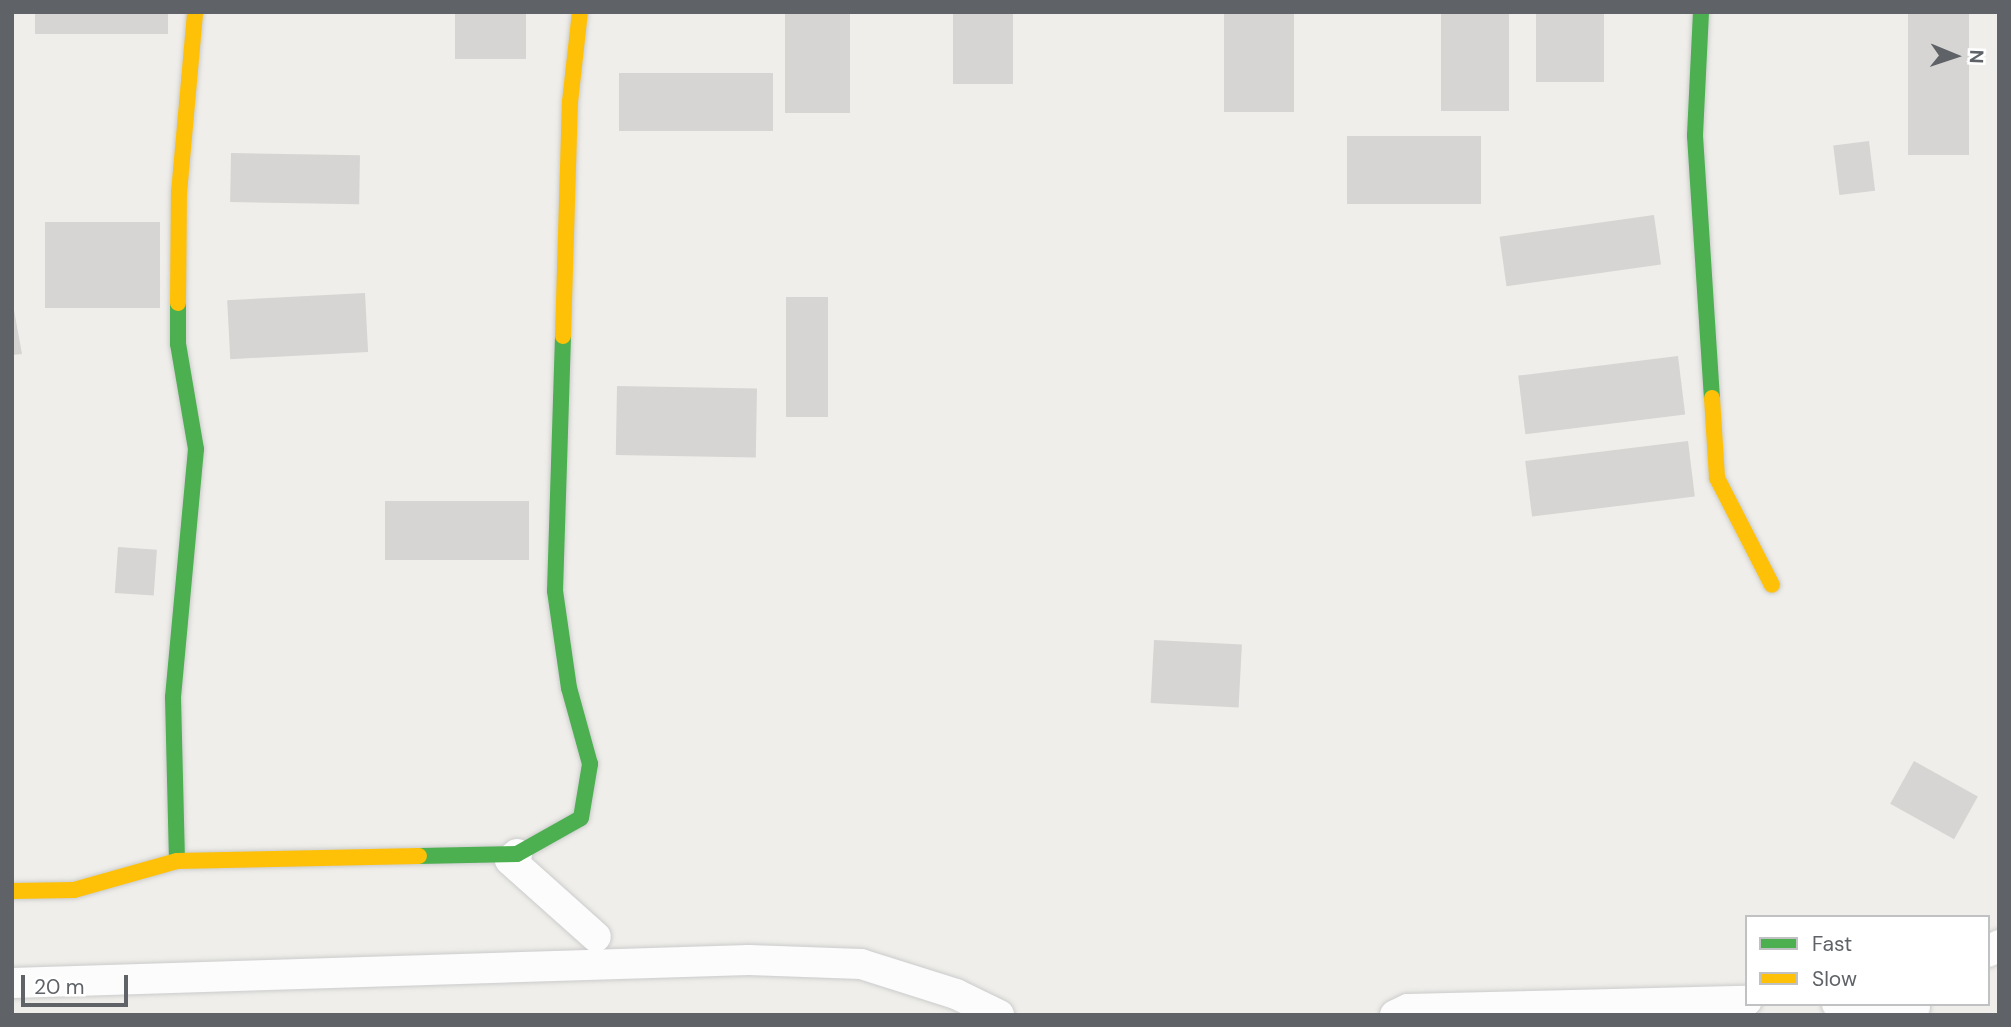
<!DOCTYPE html>
<style>
body{margin:0}
#map{position:relative;width:2011px;height:1027px;overflow:hidden;background:#efeeea;font-family:"DM Sans",sans-serif}
div>[style]{position:absolute}
.building>*{inset:0;background:#d6d5d3;transform-origin:0 0}
.roads{filter:drop-shadow(0 0 2px #cbcccc) drop-shadow(0 0 2px #cbcccc)}
.street>*{height:30px;margin:-15px;padding:0 15px;transform-origin:15px;border-radius:15px;background:#fdfcfc}
.fast>*{height:16px;margin:-8px;padding:0 8px;transform-origin:8px;border-radius:8px;background:#4caf50}
.slow>*{height:16px;margin:-8px;padding:0 8px;transform-origin:8px;border-radius:8px;background:#ffc107}
span{translate:-50% -50%;white-space:nowrap;text-align:center;line-height:1.15;-webkit-text-stroke:5px #fff;paint-order:stroke}
.frame{position:absolute;inset:0;border:14px solid #5f6368;pointer-events:none}
.legend{position:absolute;left:1745px;top:915px;width:245px;height:91px;box-sizing:border-box;background:#fff;border:2px solid #bfc1c3;margin:0;padding:9px 12px;list-style:none;font-size:21px;color:#5f6368}
.legend li{display:flex;align-items:center;gap:14px;height:35px}
.legend b{width:35px;border:2px solid #bfc1c3}
.north{position:absolute;left:1920px;top:21px;width:70px;height:70px;-webkit-text-stroke:5px #fff;paint-order:stroke;rotate:92deg;font-size:19px;font-weight:700;line-height:28px;text-align:center;color:#5f6368}
.north::after{content:'';display:block;margin:auto;width:24px;height:32px;background:#5f6368;clip-path:polygon(50% 0,100% 100%,50% 72%,0 100%)}
.scale{position:absolute;left:21px;top:975px;width:107px;height:32px;box-sizing:border-box;border:4px solid #5f6368;border-top:0;padding-left:9px;font-size:21px;line-height:24px;white-space:nowrap;color:#5f6368;-webkit-text-stroke:5px #fff;paint-order:stroke}
</style>
<div id="map">
<div class="building">
<div style="left:35px;top:12px;width:133px;height:22px"></div>
<div style="left:455px;top:12px;width:71px;height:47px"></div>
<div style="left:785px;top:12px;width:65px;height:101px"></div>
<div style="left:953px;top:12px;width:60px;height:72px"></div>
<div style="left:1224px;top:12px;width:70px;height:100px"></div>
<div style="left:1441px;top:12px;width:68px;height:99px"></div>
<div style="left:1536px;top:12px;width:68px;height:70px"></div>
<div style="left:1908px;top:12px;width:61px;height:143px"></div>
<div style="left:619px;top:73px;width:154px;height:58px"></div>
<div style="left:1347px;top:136px;width:134px;height:68px"></div>
<div style="left:1869px;top:141px;width:50px;height:36px;rotate:83deg"></div>
<div style="left:231px;top:153px;width:129px;height:49px;rotate:1deg"></div>
<div style="left:1654px;top:215px;width:50px;height:156px;rotate:82deg"></div>
<div style="left:45px;top:222px;width:115px;height:86px"></div>
<div style="left:365px;top:293px;width:59px;height:138px;rotate:87deg"></div>
<div style="left:828px;top:297px;width:120px;height:42px;rotate:90deg"></div>
<div style="clip-path:polygon(12px 299px,22px 354px,12px 355px)"></div>
<div style="left:1678px;top:356px;width:59px;height:161px;rotate:83deg"></div>
<div style="left:617px;top:386px;width:140px;height:69px;rotate:1deg"></div>
<div style="left:1688px;top:441px;width:56px;height:164px;rotate:83deg"></div>
<div style="left:385px;top:501px;width:144px;height:59px"></div>
<div style="left:118px;top:547px;width:39px;height:46px;rotate:4deg"></div>
<div style="left:1154px;top:640px;width:88px;height:63px;rotate:3deg"></div>
<div style="left:1914px;top:761px;width:73px;height:49px;rotate:29deg"></div>
</div>
<div class="roads">
<div class="street">
<div style="left:517px;top:854px;width:9px;rotate:139deg"></div>
<div style="left:510px;top:860px;width:115px;rotate:41.8deg"></div>
<div style="left:1988px;top:952px;width:13px;rotate:-32deg"></div>
<div style="left:12px;top:983px;width:737px;rotate:-1.79deg"></div>
<div style="left:749px;top:960px;width:112px;rotate:2deg"></div>
<div style="left:861px;top:964px;width:100px;rotate:17.5deg"></div>
<div style="left:956px;top:994px;width:48px;rotate:26deg"></div>
<div style="left:1837px;top:1004px;width:78px;rotate:2.2deg"></div>
<div style="left:1395px;top:1015px;width:14px;rotate:-25deg"></div>
<div style="left:1408px;top:1009px;width:339px;rotate:-1.4deg"></div>
</div>
<div class="fast">
<div style="left:1701px;top:12px;width:124px;rotate:92.8deg"></div>
<div style="left:1695px;top:136px;width:263px;rotate:86.3deg"></div>
<div style="left:419px;top:856px;width:98px;rotate:-1.2deg"></div>
<div style="left:517px;top:854px;width:73px;rotate:-29.4deg"></div>
<div style="left:581px;top:818px;width:55px;rotate:-80.5deg"></div>
<div style="left:590px;top:764px;width:79px;rotate:-105.4deg"></div>
<div style="left:569px;top:688px;width:98px;rotate:-98.2deg"></div>
<div style="left:555px;top:591px;width:255px;rotate:-88.2deg"></div>
<div style="left:177px;top:861px;width:164px;rotate:-91.4deg"></div>
<div style="left:173px;top:697px;width:249px;rotate:-84.7deg"></div>
<div style="left:196px;top:449px;width:107px;rotate:-99.7deg"></div>
<div style="left:178px;top:344px;width:41px;rotate:-90deg"></div>
</div>
<div class="slow">
<div style="left:178px;top:303px;width:110px;rotate:-89.5deg"></div>
<div style="left:179px;top:193px;width:182px;rotate:-84.9deg"></div>
<div style="left:563px;top:336px;width:234px;rotate:-88.3deg"></div>
<div style="left:570px;top:102px;width:91px;rotate:-83.7deg"></div>
<div style="left:1712px;top:398px;width:80px;rotate:86.4deg"></div>
<div style="left:1717px;top:478px;width:120px;rotate:62.8deg"></div>
<div style="left:12px;top:891px;width:62px;rotate:-0.9deg"></div>
<div style="left:74px;top:890px;width:107px;rotate:-15.7deg"></div>
<div style="left:177px;top:861px;width:242px;rotate:-1.2deg"></div>
</div>
</div>
<div class="frame"></div>
<ul class="legend">
<li><b style="height:9px;background:#4caf50"></b>Fast</li>
<li><b style="height:9px;background:#ffc107"></b>Slow</li>
</ul>
<div class="north">N</div>
<div class="scale">20 m</div>
</div>
